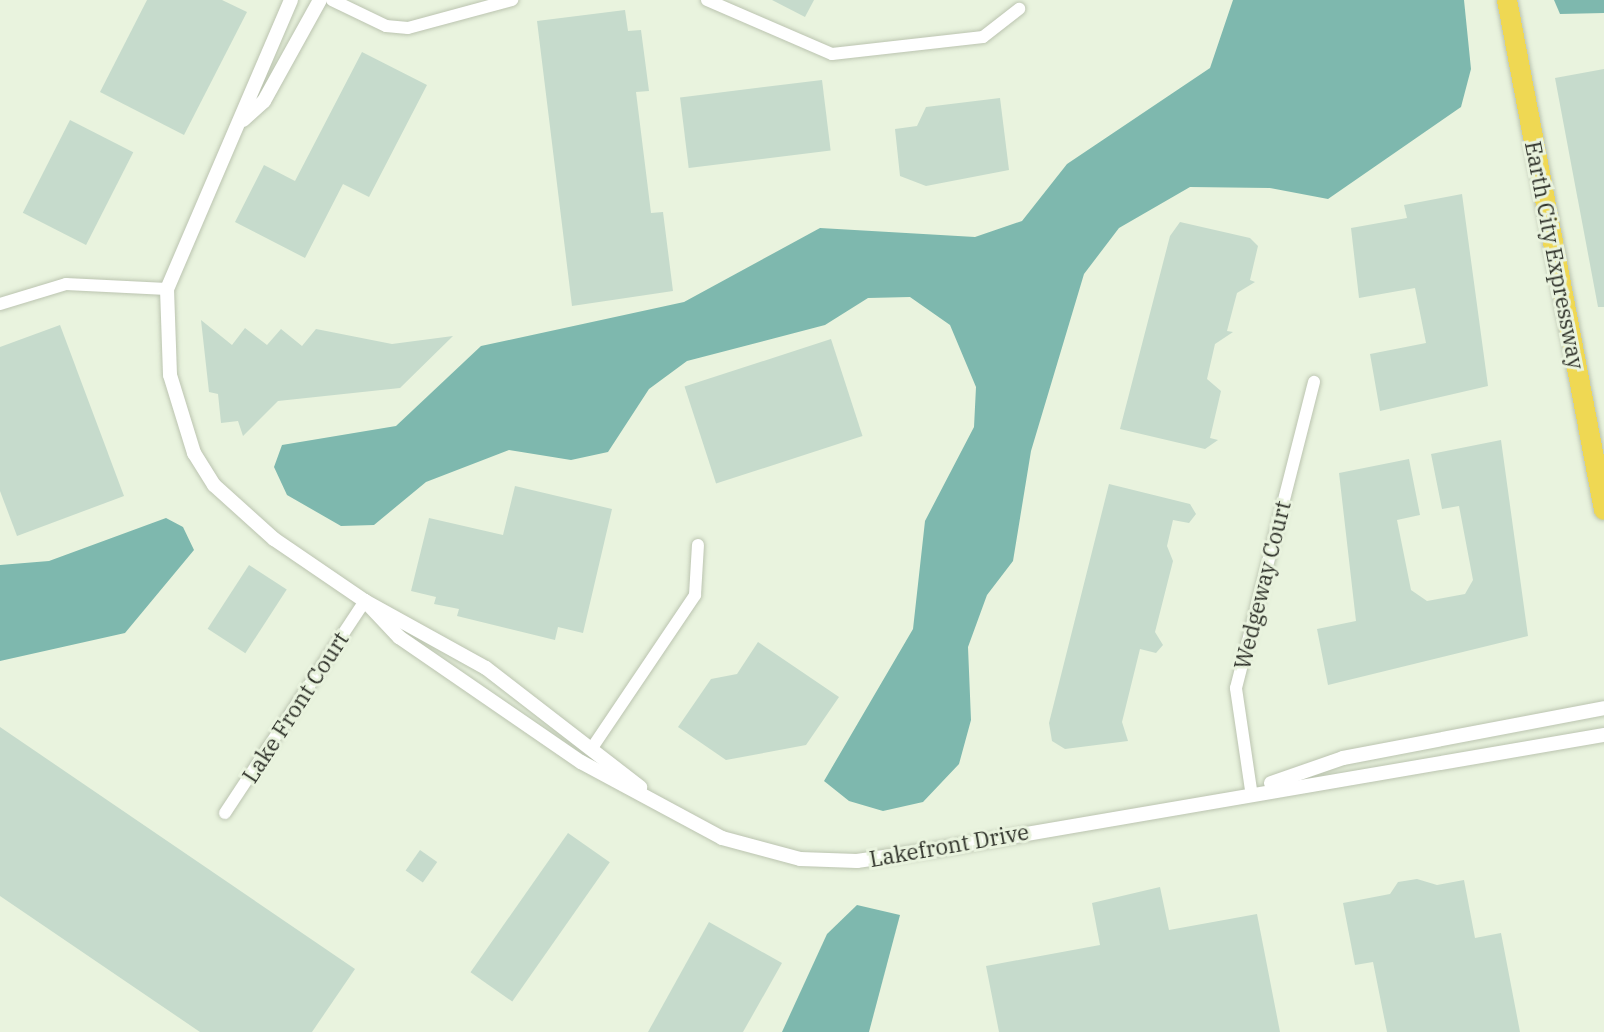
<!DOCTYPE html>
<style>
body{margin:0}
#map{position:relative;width:1604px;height:1032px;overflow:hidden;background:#e9f3de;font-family:"IBM Plex Serif",serif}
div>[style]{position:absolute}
.water>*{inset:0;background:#7eb8ae}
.building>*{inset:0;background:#c6dbcc;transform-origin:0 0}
.roads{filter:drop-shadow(0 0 2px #bbc4b0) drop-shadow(0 0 2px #bbc4b0)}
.minor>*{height:12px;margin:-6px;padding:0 6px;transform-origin:6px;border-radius:6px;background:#fff}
.tertiary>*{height:14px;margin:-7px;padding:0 7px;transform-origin:7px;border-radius:7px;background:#fff}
.trunk>*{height:20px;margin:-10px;padding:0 10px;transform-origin:10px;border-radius:10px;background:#efd853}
span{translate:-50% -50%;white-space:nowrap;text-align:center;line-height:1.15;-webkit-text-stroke:6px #e9f3de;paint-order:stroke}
.street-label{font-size:22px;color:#2d3028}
</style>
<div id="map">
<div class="water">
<div style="clip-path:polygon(1233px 0,1464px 0,1471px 69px,1461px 107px,1328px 199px,1270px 188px,1190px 187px,1119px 228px,1084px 274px,1031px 451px,1013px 561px,987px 595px,968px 647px,971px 720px,959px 764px,923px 802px,883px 811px,849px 801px,824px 781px,913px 629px,925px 521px,974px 427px,976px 387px,950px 325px,910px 297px,868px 298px,825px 325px,687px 361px,649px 389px,608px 452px,571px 460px,509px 450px,426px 482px,374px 525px,341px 526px,287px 495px,274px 467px,282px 445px,396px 426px,481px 346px,684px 302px,820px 228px,975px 237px,1022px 221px,1067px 164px,1210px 68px)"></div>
<div style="clip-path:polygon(1554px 0,1604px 0,1604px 13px,1560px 14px)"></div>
<div style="clip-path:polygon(166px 518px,183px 527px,194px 550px,125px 633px,0 661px,0 565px,49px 561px)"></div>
<div style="clip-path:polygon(857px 905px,900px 915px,869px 1032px,782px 1032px,827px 934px)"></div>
</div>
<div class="building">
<div style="clip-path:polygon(147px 0,222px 0,247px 12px,184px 135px,100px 92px)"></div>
<div style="clip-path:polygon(772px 0,814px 0,805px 17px)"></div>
<div style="clip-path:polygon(625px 10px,628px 31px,641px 30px,649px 91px,636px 92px,651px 213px,663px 212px,673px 291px,572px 306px,537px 21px)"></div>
<div style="clip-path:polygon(362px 52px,427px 85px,369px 197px,343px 184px,305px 258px,235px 222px,264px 165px,295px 181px)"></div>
<div style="clip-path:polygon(1604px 69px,1604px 307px,1598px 307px,1555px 78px)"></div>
<div style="left:822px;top:80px;width:71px;height:143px;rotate:83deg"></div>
<div style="clip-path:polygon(1000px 98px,1009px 170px,926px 186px,900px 176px,895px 129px,917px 126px,926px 107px)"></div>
<div style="left:70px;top:120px;width:71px;height:104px;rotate:27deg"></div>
<div style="clip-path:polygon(1462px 194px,1488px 386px,1380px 411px,1370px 354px,1426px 343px,1415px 288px,1359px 298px,1351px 228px,1407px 218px,1404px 205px)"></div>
<div style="clip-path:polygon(1180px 222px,1250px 238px,1258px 246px,1250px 280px,1255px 282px,1237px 293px,1227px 331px,1233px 332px,1215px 344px,1207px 379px,1221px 391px,1210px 438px,1218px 440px,1205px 449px,1120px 429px,1170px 236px)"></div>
<div style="clip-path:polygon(201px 320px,232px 345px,245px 328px,267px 345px,281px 329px,302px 346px,316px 329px,392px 344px,453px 336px,400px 388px,278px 401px,243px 436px,238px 421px,221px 423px,218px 394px,209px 392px)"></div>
<div style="clip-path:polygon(60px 325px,124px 496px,17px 536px,0 491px,0 347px)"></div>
<div style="left:831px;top:339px;width:102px;height:154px;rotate:72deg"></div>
<div style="clip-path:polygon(1501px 440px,1528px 636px,1328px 685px,1317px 629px,1356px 621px,1339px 473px,1409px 459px,1420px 515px,1397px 520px,1411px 590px,1427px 601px,1465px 594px,1473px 580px,1459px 506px,1442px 509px,1431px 454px)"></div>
<div style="clip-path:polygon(1109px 484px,1190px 504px,1196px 514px,1189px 523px,1173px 520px,1167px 546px,1173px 561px,1155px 632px,1163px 645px,1156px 653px,1140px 649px,1122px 722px,1128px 741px,1065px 749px,1052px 741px,1049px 723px)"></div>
<div style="clip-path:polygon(515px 486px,612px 509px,583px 633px,558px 627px,555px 640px,457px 616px,459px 609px,434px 604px,436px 597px,411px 591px,429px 518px,503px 535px)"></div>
<div style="left:249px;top:565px;width:45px;height:76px;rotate:33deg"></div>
<div style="clip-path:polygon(758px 642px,839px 697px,806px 745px,726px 760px,678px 727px,711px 679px,737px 674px)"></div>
<div style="clip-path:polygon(0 727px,355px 969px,312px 1032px,200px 1032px,0 896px)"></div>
<div style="left:568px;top:833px;width:51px;height:170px;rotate:35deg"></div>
<div style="left:420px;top:850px;width:21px;height:25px;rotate:35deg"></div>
<div style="clip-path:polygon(1417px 879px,1437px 885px,1464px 880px,1475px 938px,1501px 933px,1520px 1032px,1387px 1032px,1373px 962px,1355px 965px,1343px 903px,1390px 894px,1398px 882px)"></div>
<div style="clip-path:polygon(1160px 887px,1169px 930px,1257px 914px,1280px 1032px,999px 1032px,986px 966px,1100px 945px,1092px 903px)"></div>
<div style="clip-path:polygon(709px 922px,782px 963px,743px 1032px,648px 1032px)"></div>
</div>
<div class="roads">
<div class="minor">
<div style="left:332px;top:0;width:60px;rotate:25.7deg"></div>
<div style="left:386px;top:26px;width:22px;rotate:5deg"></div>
<div style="left:408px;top:28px;width:108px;rotate:-15.1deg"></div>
<div style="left:707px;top:0;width:136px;rotate:23.4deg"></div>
<div style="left:832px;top:54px;width:152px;rotate:-6.4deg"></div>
<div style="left:983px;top:37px;width:46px;rotate:-37.9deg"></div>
<div style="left:0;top:304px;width:69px;rotate:-16.9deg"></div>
<div style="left:66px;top:284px;width:101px;rotate:2.8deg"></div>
<div style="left:594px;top:745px;width:181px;rotate:-56deg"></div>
<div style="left:695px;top:595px;width:50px;rotate:-86.6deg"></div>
<div style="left:1251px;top:790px;width:103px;rotate:-98.4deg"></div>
<div style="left:1236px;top:688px;width:316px;rotate:-75.7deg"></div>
<div style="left:225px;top:813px;width:254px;rotate:-56.6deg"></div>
</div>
<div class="tertiary">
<div style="left:291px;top:0;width:314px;rotate:113.2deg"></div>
<div style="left:167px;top:289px;width:86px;rotate:88deg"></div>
<div style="left:170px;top:375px;width:82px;rotate:72.9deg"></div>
<div style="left:194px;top:453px;width:38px;rotate:58deg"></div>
<div style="left:214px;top:485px;width:81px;rotate:42deg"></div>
<div style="left:274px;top:539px;width:110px;rotate:34.3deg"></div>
<div style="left:365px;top:601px;width:138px;rotate:29deg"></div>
<div style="left:486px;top:668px;width:195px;rotate:37.7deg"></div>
<div style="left:243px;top:120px;width:28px;rotate:-42deg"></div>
<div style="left:264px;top:101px;width:115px;rotate:-61deg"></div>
<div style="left:365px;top:601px;width:50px;rotate:46.6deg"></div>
<div style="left:399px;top:637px;width:221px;rotate:34.5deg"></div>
<div style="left:581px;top:762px;width:160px;rotate:28.3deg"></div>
<div style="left:722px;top:838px;width:81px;rotate:15.1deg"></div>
<div style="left:800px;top:859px;width:57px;rotate:2deg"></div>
<div style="left:857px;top:861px;width:83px;rotate:-8.3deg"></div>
<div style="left:939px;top:849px;width:675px;rotate:-9.73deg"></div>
<div style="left:1271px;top:783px;width:76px;rotate:-19.1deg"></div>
<div style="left:1343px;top:758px;width:266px;rotate:-10.8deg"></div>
</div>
<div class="trunk">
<div style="left:1507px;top:0;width:519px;rotate:79.23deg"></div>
</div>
</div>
<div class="street-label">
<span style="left:1555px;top:255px;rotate:79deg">Earth City Expressway</span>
<span style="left:1262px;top:585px;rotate:-76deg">Wedgeway Court</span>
<span style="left:295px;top:707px;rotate:-57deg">Lake Front Court</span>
<span style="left:949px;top:845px;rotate:-10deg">Lakefront Drive</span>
</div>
</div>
